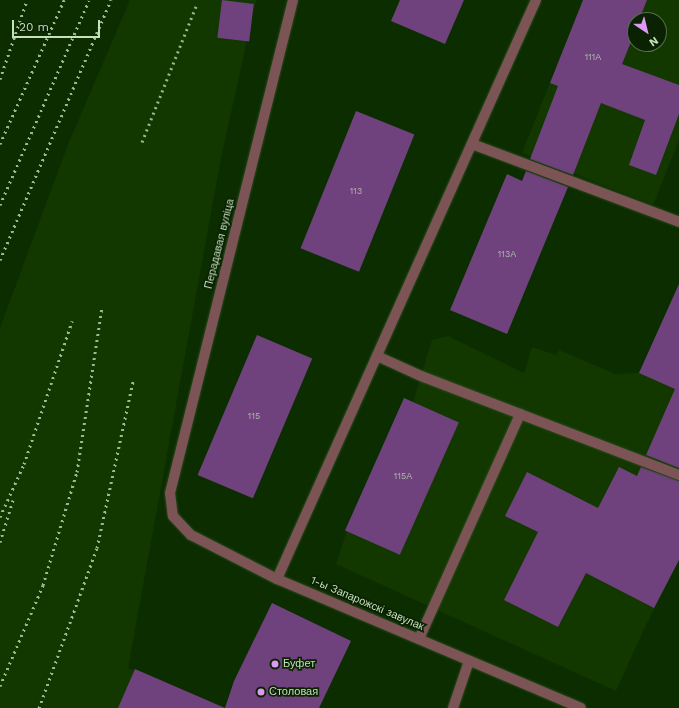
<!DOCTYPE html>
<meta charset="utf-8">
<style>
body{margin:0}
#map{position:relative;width:679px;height:708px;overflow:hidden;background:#0c2d00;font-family:"Work Sans",sans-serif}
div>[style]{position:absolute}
.built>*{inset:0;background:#123800}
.building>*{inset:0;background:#6f427d;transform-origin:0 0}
.roads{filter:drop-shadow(0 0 1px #2a491e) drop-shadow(0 0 1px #2a491e)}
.minor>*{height:10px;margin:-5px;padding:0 5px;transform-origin:5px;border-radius:5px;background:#7d5455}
.rail>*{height:3px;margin-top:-1.5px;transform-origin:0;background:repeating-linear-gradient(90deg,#9db894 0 2px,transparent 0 6px)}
.dots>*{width:11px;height:11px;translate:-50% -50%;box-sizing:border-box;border:2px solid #0a2202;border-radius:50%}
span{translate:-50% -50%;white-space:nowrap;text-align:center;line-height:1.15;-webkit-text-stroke:3.5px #0a2202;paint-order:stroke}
.number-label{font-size:9px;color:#b0b8ad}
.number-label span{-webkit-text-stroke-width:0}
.street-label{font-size:11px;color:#c6dfbd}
.poi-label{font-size:11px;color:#c6dfbd}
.left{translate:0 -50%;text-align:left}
.north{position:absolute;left:627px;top:12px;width:40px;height:40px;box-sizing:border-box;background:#0a2202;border:1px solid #556e4d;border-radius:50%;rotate:145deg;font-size:11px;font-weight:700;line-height:16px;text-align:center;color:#c6dfbd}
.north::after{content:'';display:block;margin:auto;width:14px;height:18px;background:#dd99f3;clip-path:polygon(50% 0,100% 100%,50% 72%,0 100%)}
.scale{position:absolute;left:12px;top:20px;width:88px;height:18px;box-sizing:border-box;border:2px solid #c6dfbd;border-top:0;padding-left:5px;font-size:12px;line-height:14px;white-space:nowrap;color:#c6dfbd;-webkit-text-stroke:3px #0a2202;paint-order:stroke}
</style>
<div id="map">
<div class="built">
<div style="clip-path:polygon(130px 0,256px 0,221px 158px,128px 668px,225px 708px,272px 603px,351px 641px,319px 708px,0 708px,0 328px,67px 147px)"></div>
<div style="clip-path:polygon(evenodd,583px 0,679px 0,679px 140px,653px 205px,522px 153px,583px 0,635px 20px,659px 20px,659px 44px,635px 44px,635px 20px)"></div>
<div style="clip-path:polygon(677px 288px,679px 560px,644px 629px,616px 691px,336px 564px,347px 531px,404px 398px,413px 402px,432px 340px,448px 336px,524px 373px,532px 347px,556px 355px,559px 350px,615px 374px,639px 373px)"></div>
</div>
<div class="building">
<div style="left:222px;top:0;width:32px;height:38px;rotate:7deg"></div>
<div style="clip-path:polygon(400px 0,464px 0,445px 44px,391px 21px)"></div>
<div style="clip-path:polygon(583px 0,647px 0,639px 20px,635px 20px,635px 32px,622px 64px,679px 85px,679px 114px,656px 175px,629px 165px,645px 120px,601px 103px,573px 175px,530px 159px,558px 86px,550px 83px)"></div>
<div style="left:356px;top:111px;width:63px;height:148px;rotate:22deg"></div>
<div style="clip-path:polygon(526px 171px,568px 187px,507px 334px,450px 310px,507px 174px,522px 181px)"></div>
<div style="clip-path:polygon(679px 284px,679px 468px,646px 455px,675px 389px,639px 373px)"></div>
<div style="left:257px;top:335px;width:60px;height:152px;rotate:23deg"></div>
<div style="left:404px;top:398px;width:60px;height:145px;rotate:24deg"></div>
<div style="clip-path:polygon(619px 467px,637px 476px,641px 467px,679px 481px,679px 560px,654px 608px,586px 573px,558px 627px,504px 600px,538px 532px,505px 516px,527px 472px,598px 508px)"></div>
<div style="clip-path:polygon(272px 603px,351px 641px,319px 708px,225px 708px,234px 681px)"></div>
<div style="clip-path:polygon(135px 669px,158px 679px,225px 708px,118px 708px)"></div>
</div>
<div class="roads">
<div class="minor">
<div style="left:293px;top:0;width:508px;rotate:104.01deg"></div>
<div style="left:170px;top:493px;width:23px;rotate:83deg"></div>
<div style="left:173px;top:516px;width:26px;rotate:47deg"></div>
<div style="left:191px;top:535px;width:97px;rotate:27.1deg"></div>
<div style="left:277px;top:579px;width:330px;rotate:23deg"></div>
<div style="left:472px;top:144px;width:221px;rotate:20.6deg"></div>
<div style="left:377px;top:356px;width:48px;rotate:24.4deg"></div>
<div style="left:421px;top:376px;width:276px;rotate:21deg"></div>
<div style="left:277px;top:579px;width:634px;rotate:-65.9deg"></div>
<div style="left:419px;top:639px;width:247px;rotate:-65.8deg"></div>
<div style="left:453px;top:708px;width:50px;rotate:-71.2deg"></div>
</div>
</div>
<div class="rail">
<div style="left:0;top:79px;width:83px;rotate:-71.1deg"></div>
<div style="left:142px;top:142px;width:149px;rotate:-68.3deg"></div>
<div style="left:0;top:144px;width:158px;rotate:-66deg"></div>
<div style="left:0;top:205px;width:223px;rotate:-66.5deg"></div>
<div style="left:0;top:260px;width:283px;rotate:-66.9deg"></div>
<div style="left:0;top:517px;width:58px;rotate:-65.6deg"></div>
<div style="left:24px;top:464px;width:151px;rotate:-71.4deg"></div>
<div style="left:0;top:542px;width:44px;rotate:-72.8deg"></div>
<div style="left:0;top:686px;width:110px;rotate:-66.9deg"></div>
<div style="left:43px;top:585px;width:118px;rotate:-73.3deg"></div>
<div style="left:77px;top:472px;width:167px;rotate:-81.4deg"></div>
<div style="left:39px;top:708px;width:170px;rotate:-70.1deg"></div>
<div style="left:97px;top:548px;width:171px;rotate:-77.8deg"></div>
</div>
<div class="dots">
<div style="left:275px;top:664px;background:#dd99f3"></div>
<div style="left:261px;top:692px;background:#dd99f3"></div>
</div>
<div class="number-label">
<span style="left:593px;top:57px">111А</span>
<span style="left:356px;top:191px">113</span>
<span style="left:507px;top:254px">113А</span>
<span style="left:254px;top:416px">115</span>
<span style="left:403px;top:476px">115А</span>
</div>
<div class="street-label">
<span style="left:220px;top:244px;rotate:-76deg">Перадавая вуліца</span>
<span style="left:367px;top:604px;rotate:23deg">1-ы Запарожскі завулак</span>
</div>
<div class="poi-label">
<span class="left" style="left:283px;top:664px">Буфет</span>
<span class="left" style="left:269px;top:692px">Столовая</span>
</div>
<div class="north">N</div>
<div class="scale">20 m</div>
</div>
